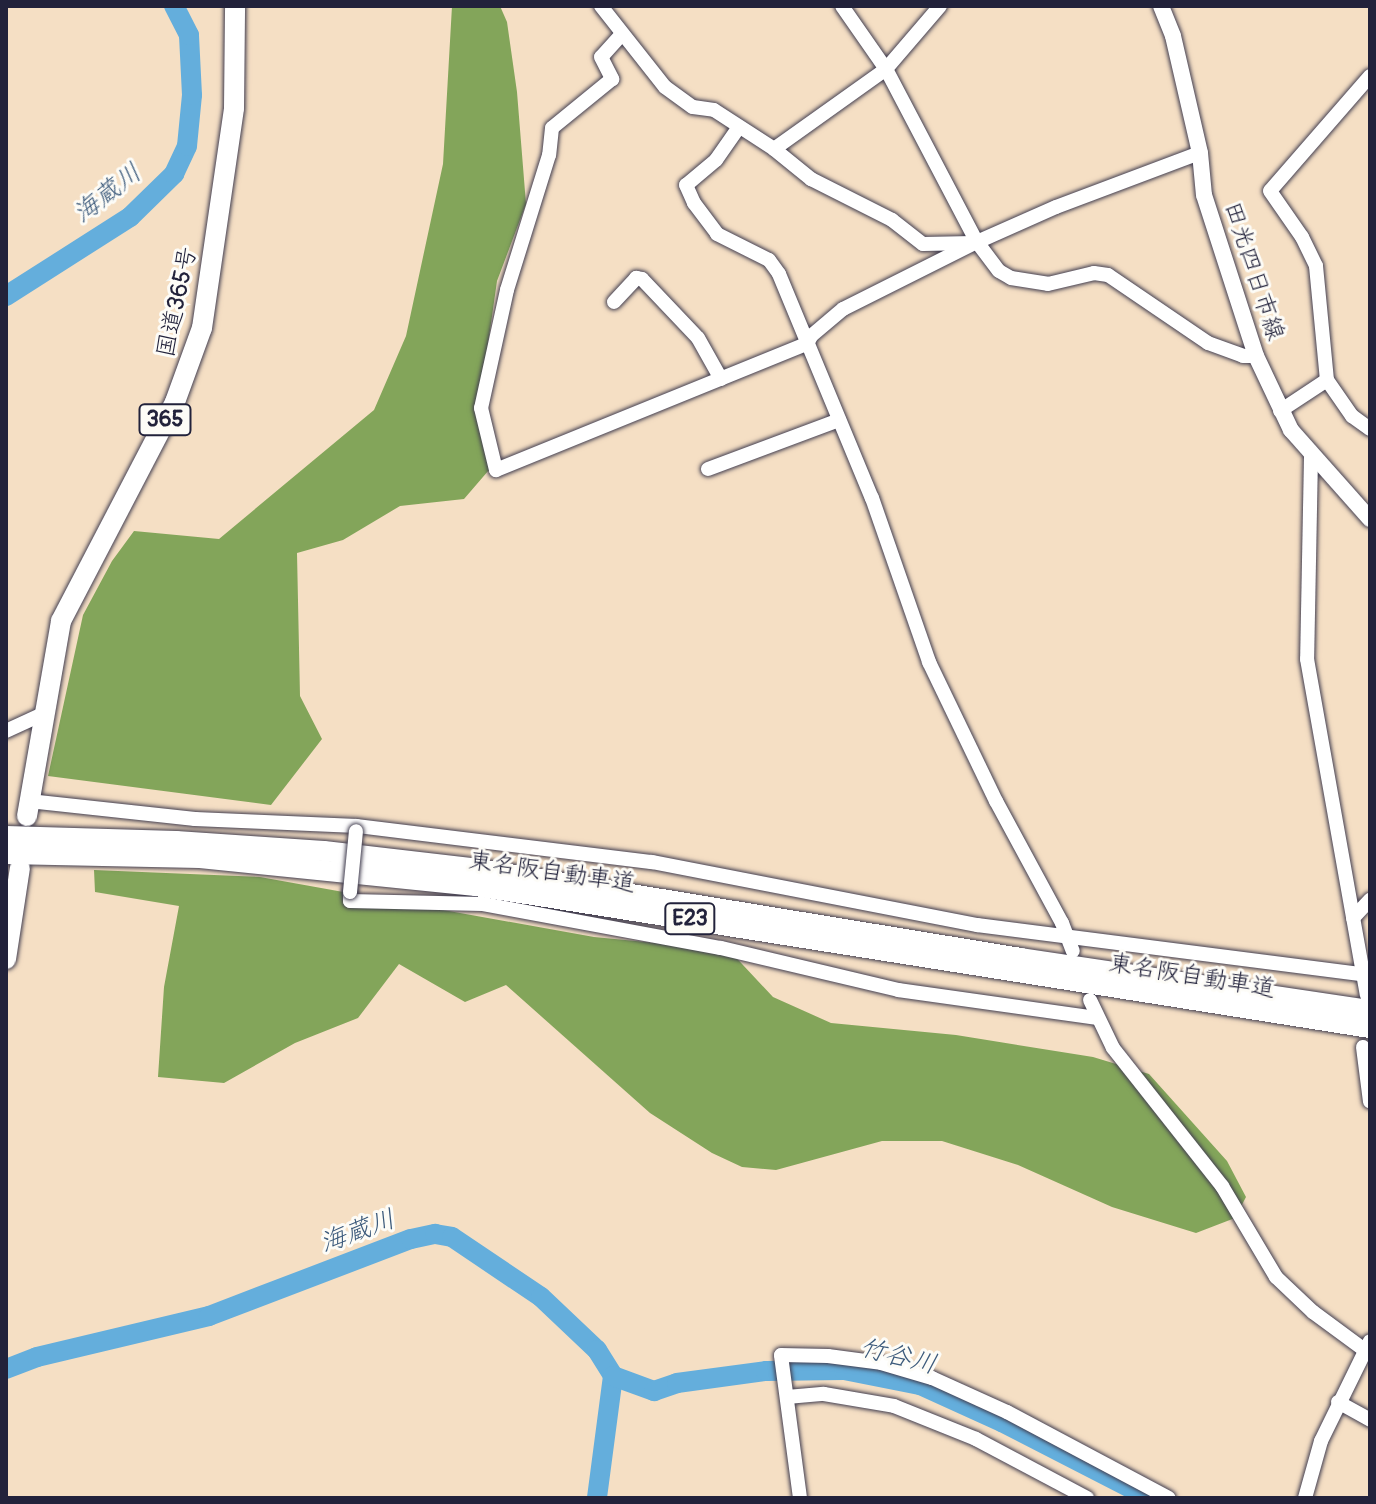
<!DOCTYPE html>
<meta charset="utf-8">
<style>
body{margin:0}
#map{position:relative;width:1376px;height:1504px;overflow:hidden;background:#f5dfc4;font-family:Pangolin,"Klee One",sans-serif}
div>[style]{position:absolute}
.forest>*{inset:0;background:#83a55a}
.river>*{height:20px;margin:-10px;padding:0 10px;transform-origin:10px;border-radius:10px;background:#64aedc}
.roads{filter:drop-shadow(0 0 2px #423e50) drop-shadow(0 0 2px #423e50)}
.minor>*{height:14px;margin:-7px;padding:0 7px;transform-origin:7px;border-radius:7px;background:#fff}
.major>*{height:16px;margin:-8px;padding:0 8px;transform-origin:8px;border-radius:8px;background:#fff}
.highway>*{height:20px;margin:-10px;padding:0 10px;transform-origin:10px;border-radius:10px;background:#fff}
.bridges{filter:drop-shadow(0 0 2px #423e50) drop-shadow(0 0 2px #423e50)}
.minor-bridge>*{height:14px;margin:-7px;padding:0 7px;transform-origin:7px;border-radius:7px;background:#fff}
span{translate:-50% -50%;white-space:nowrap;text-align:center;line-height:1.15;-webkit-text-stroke:6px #fdfcf7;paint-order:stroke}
.shield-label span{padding:2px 6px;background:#fdfcf7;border:2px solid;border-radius:6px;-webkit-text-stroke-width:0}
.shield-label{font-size:22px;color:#22223b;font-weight:700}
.street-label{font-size:24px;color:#22223b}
.water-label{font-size:26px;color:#3c5a7b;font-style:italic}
.frame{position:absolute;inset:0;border:8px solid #22223b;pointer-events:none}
</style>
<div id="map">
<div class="forest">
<div style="clip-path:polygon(452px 6px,500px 6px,507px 22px,517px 92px,526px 204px,497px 281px,481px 393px,495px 463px,464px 499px,400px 506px,343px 540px,297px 553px,300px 696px,322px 739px,271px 805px,48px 776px,83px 615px,112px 561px,134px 531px,219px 539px,374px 410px,406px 336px,443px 164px)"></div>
<div style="clip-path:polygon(94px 870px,260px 877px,594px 937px,729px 950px,773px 997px,831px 1023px,956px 1035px,1093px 1057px,1149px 1074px,1227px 1161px,1246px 1197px,1235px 1218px,1196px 1233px,1112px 1207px,1018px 1165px,942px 1141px,882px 1141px,776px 1170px,742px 1167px,712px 1153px,650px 1113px,506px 985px,465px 1002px,399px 964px,358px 1018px,295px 1043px,224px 1083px,158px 1077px,164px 987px,179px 906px,95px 892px)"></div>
</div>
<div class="river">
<div style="left:6px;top:296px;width:147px;rotate:-32.5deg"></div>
<div style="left:130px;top:217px;width:62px;rotate:-44.3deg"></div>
<div style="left:174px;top:174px;width:31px;rotate:-65deg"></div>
<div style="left:187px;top:146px;width:51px;rotate:-84.4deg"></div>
<div style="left:192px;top:95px;width:60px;rotate:-92.9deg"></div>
<div style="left:189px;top:35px;width:33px;rotate:-117deg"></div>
<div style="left:6px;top:1369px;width:33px;rotate:-21deg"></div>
<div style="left:37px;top:1357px;width:177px;rotate:-13.4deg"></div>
<div style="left:209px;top:1316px;width:216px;rotate:-20.9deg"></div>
<div style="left:411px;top:1239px;width:25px;rotate:-12deg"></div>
<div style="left:435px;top:1234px;width:17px;rotate:10deg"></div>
<div style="left:452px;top:1237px;width:107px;rotate:34deg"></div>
<div style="left:541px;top:1297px;width:77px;rotate:43.4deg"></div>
<div style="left:597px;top:1350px;width:31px;rotate:58deg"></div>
<div style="left:613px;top:1376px;width:123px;rotate:97.5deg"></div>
<div style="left:613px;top:1376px;width:44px;rotate:20.1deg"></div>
<div style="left:654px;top:1391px;width:24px;rotate:-19deg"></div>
<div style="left:677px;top:1383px;width:90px;rotate:-7.7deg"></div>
<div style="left:766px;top:1371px;width:78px;rotate:-0.7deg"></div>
<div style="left:844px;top:1370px;width:77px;rotate:11.2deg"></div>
<div style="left:920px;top:1385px;width:90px;rotate:24.3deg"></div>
<div style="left:1002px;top:1422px;width:166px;rotate:27.2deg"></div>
</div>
<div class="roads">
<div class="minor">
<div style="left:601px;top:6px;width:103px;rotate:51.7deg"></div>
<div style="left:665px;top:87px;width:34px;rotate:36deg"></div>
<div style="left:693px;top:107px;width:21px;rotate:8deg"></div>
<div style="left:714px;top:110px;width:72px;rotate:33deg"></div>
<div style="left:774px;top:149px;width:138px;rotate:-35.5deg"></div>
<div style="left:886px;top:69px;width:83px;rotate:-49.4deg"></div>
<div style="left:842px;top:6px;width:77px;rotate:55.1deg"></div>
<div style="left:886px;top:69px;width:195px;rotate:62.3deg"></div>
<div style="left:977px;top:242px;width:36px;rotate:53deg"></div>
<div style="left:999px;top:271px;width:14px;rotate:30deg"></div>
<div style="left:1011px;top:278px;width:37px;rotate:9deg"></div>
<div style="left:1048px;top:284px;width:47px;rotate:-13.4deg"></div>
<div style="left:1094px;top:273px;width:14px;rotate:8deg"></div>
<div style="left:1108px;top:275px;width:121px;rotate:34.2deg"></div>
<div style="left:1208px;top:343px;width:37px;rotate:20deg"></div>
<div style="left:1243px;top:356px;width:13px"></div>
<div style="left:622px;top:34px;width:31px;rotate:132deg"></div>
<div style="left:601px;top:57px;width:25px;rotate:63deg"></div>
<div style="left:612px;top:79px;width:77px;rotate:140.8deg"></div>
<div style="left:552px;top:128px;width:27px;rotate:96deg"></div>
<div style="left:549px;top:155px;width:141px;rotate:107.3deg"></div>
<div style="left:507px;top:290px;width:121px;rotate:102.4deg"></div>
<div style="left:481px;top:408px;width:64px;rotate:76.4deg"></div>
<div style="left:496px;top:470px;width:336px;rotate:-22.1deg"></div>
<div style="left:807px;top:344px;width:9px;rotate:-63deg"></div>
<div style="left:811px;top:336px;width:42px;rotate:-40.2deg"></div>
<div style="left:843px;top:309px;width:150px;rotate:-26.6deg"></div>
<div style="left:977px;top:242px;width:86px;rotate:-23.9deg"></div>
<div style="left:1056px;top:207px;width:154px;rotate:-20.6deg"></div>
<div style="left:1370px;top:76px;width:152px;rotate:131deg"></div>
<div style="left:1270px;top:191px;width:56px;rotate:55.2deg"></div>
<div style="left:1302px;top:237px;width:32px;rotate:64deg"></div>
<div style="left:1316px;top:266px;width:115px;rotate:84.5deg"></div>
<div style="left:1327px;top:380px;width:44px;rotate:55.2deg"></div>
<div style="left:1352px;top:416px;width:22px;rotate:36deg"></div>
<div style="left:739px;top:127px;width:40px;rotate:124.9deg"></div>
<div style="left:716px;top:160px;width:39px;rotate:140deg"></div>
<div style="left:686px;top:185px;width:20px;rotate:66deg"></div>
<div style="left:694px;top:203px;width:39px;rotate:53deg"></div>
<div style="left:717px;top:234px;width:58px;rotate:26.6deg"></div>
<div style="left:769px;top:260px;width:17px;rotate:54deg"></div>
<div style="left:779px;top:274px;width:243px;rotate:67.5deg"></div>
<div style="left:872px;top:498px;width:174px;rotate:70.8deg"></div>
<div style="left:929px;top:662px;width:154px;rotate:64.3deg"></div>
<div style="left:996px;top:801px;width:139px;rotate:61.6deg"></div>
<div style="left:1062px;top:923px;width:30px;rotate:69deg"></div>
<div style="left:774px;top:149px;width:48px;rotate:39deg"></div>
<div style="left:811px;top:179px;width:91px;rotate:26.8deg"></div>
<div style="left:892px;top:220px;width:39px;rotate:38deg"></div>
<div style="left:923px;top:244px;width:50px;rotate:-1.1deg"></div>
<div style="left:614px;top:302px;width:33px;rotate:-47deg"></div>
<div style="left:636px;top:278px;width:6px;rotate:9deg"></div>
<div style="left:642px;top:279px;width:81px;rotate:46.5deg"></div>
<div style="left:698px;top:338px;width:47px;rotate:60.7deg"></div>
<div style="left:1280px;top:411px;width:56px;rotate:-33.4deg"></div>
<div style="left:1311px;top:457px;width:202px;rotate:91.1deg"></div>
<div style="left:1307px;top:659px;width:341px;rotate:79.9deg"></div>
<div style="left:708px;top:469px;width:140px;rotate:-20.5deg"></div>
<div style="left:6px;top:731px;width:41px;rotate:-24.7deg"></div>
<div style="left:29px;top:801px;width:167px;rotate:6.2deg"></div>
<div style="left:195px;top:819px;width:162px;rotate:2.5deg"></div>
<div style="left:357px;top:826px;width:297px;rotate:7deg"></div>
<div style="left:652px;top:862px;width:331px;rotate:11deg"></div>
<div style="left:977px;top:925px;width:396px;rotate:7.3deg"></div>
<div style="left:350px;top:892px;width:9px;rotate:90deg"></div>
<div style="left:350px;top:901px;width:133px;rotate:1.3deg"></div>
<div style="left:483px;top:904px;width:242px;rotate:10.5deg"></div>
<div style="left:721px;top:948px;width:182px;rotate:13.3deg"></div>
<div style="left:898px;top:990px;width:200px;rotate:8deg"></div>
<div style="left:1353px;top:918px;width:25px;rotate:-47deg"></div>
<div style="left:1090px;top:1000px;width:53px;rotate:64.4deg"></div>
<div style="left:1113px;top:1048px;width:176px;rotate:51.7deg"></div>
<div style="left:1222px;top:1186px;width:106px;rotate:59.3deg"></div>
<div style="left:1276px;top:1277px;width:51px;rotate:43.4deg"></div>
<div style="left:1313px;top:1312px;width:71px;rotate:36.4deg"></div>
<div style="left:1363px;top:1047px;width:55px;rotate:82.7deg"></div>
<div style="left:787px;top:1397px;width:37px;rotate:-5deg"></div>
<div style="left:824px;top:1394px;width:71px;rotate:9.7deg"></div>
<div style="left:894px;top:1406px;width:88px;rotate:21.9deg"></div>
<div style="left:976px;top:1439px;width:126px;rotate:28deg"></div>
<div style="left:1338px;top:1402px;width:37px;rotate:29deg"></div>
<div style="left:800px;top:1498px;width:144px;rotate:-97.6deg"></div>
<div style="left:781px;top:1355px;width:47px;rotate:1.2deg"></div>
<div style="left:828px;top:1356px;width:53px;rotate:7.5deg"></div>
<div style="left:881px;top:1363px;width:53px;rotate:16.4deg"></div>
<div style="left:932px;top:1378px;width:82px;rotate:24.4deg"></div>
<div style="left:1007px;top:1412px;width:183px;rotate:28deg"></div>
<div style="left:1305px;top:1498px;width:59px;rotate:-74.3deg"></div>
<div style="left:1321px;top:1441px;width:111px;rotate:-63.9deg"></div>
</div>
<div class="major">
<div style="left:1161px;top:6px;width:32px;rotate:68deg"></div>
<div style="left:1173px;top:36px;width:120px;rotate:77deg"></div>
<div style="left:1200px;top:153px;width:42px;rotate:84.6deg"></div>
<div style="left:1204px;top:195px;width:169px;rotate:72.1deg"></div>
<div style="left:1256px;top:356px;width:82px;rotate:64.7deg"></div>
<div style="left:1291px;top:430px;width:119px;rotate:48.4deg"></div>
</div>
<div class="highway">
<div style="left:27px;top:816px;width:198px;rotate:-80.1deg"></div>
<div style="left:61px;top:621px;width:247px;rotate:-62.5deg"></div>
<div style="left:175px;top:402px;width:79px;rotate:-70deg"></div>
<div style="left:202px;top:328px;width:222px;rotate:-81.7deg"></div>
<div style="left:234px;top:108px;width:102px;rotate:-89.4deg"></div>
<div style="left:6px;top:836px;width:170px;rotate:1.7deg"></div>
<div style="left:176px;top:841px;width:148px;rotate:3.9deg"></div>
<div style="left:324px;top:851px;width:156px;rotate:6.6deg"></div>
<div style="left:479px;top:869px;width:549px;rotate:9.33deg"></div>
<div style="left:1021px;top:958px;width:353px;rotate:8.5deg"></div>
<div style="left:6px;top:854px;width:194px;rotate:1.2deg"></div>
<div style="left:200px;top:858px;width:277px;rotate:5.8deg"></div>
<div style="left:476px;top:886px;width:905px;rotate:9.03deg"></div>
<div style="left:6px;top:959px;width:92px;rotate:-81.3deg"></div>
</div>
</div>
<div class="bridges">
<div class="minor-bridge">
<div style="left:350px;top:892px;width:61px;rotate:-84.4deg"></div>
</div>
</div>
<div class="shield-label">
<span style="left:165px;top:420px">365</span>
<span style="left:690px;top:919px">E23</span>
</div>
<div class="street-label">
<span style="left:1254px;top:271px;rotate:72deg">田光四日市線</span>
<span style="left:177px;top:302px;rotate:-78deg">国道365号</span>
<span style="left:552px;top:872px;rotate:8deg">東名阪自動車道</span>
<span style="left:1192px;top:976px;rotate:9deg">東名阪自動車道</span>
</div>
<div class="water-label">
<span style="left:108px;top:194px;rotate:-38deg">海蔵川</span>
<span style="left:358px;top:1232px;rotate:-20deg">海蔵川</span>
<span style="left:898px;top:1357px;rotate:14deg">竹谷川</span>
</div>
<div class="frame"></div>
</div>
